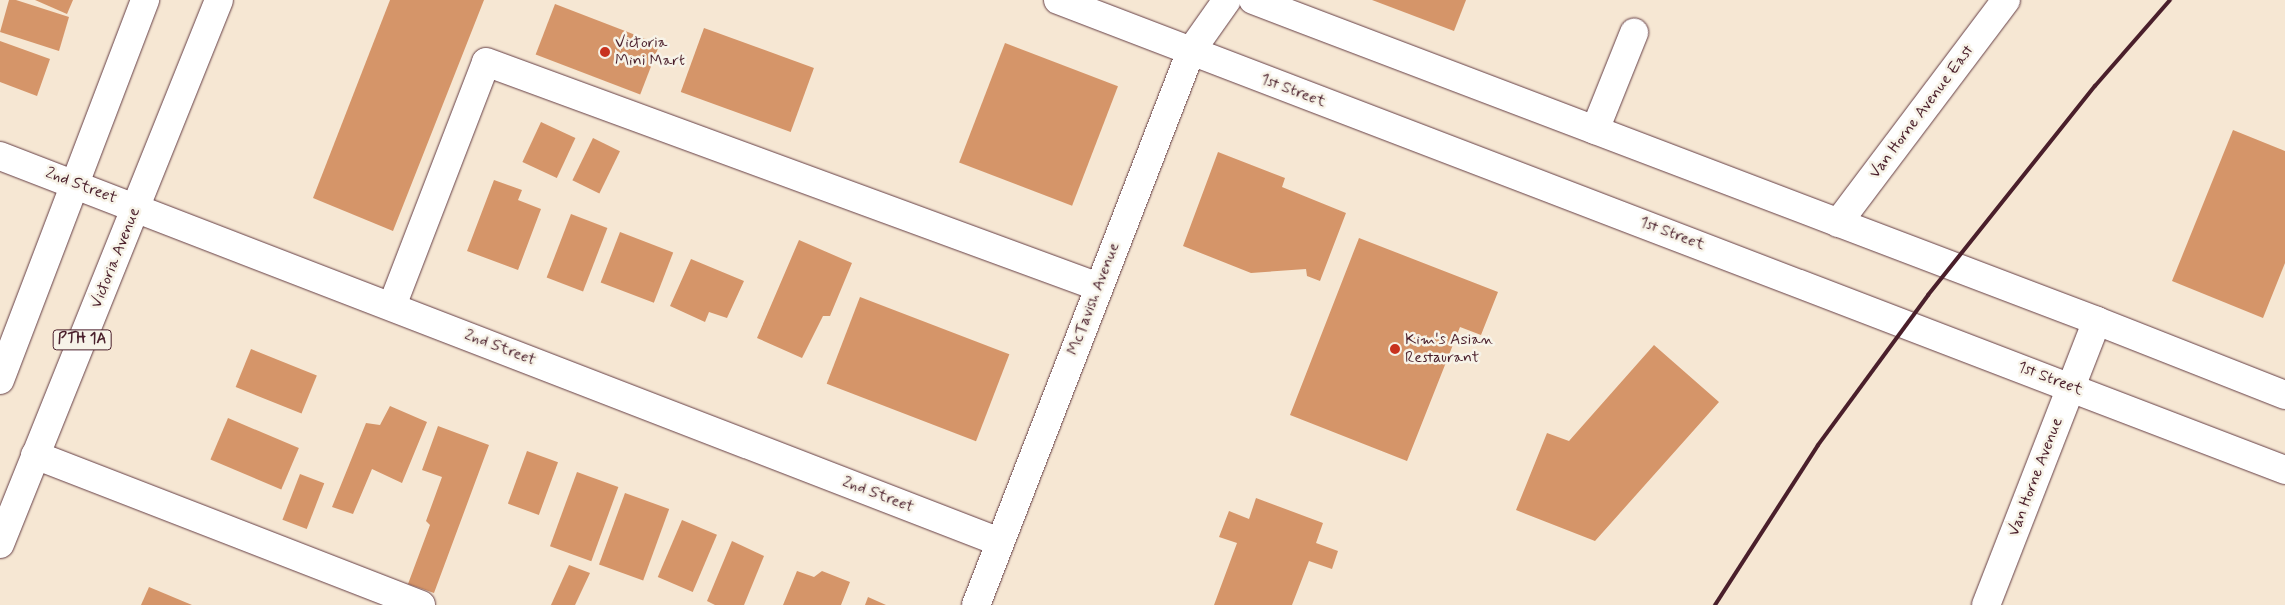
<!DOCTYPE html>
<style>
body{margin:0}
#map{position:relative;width:2285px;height:605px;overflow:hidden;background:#f6e7d3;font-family:Mynerve,sans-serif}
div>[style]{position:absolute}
.building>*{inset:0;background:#d59569;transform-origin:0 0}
.roads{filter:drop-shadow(0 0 1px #643d44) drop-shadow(0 0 1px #643d44)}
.minor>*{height:28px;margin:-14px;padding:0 14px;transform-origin:14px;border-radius:14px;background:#fff}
.major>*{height:28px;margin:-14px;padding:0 14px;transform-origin:14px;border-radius:14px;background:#fff}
.rail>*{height:4px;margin:-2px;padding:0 2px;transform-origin:2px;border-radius:2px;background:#4a1f2b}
.dots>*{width:14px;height:14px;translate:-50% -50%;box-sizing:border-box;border:2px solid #f7f3e8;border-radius:50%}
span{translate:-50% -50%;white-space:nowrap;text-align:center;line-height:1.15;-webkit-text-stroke:5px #f7f3e8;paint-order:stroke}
.shield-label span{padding:1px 4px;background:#f7f3e8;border:1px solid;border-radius:4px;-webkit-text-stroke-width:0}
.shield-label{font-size:15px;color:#4a1f2b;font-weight:700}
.poi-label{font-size:16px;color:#4a1f2b}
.left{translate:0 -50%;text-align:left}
.street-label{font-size:16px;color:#4a1f2b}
</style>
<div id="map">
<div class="building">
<div style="clip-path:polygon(9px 0,16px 0,69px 17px,59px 51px,0 32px)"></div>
<div style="clip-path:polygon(35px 0,73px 0,67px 14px)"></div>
<div style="clip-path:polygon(390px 0,484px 0,393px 231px,313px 198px)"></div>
<div style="clip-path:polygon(1372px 0,1466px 0,1454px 31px)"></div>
<div style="left:555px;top:4px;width:112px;height:54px;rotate:21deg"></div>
<div style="left:704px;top:28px;width:117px;height:68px;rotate:20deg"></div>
<div style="clip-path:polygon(0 41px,50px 59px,37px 96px,0 82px)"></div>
<div style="left:1005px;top:43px;width:121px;height:128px;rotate:21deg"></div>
<div style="left:541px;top:122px;width:38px;height:44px;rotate:25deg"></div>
<div style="clip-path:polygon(2233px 130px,2285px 151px,2285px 263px,2263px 318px,2172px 281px)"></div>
<div style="left:593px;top:138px;width:30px;height:47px;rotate:26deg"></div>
<div style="clip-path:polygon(1218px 152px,1285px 178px,1282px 187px,1346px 213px,1320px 281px,1307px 276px,1306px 269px,1251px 273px,1183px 246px)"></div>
<div style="clip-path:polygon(494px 180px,522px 190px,518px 200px,541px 209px,518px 270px,467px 251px)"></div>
<div style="left:571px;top:214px;width:39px;height:68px;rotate:21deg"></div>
<div style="left:620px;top:232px;width:57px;height:54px;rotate:21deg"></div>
<div style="clip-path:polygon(1359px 238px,1498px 292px,1481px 335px,1460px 327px,1407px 461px,1290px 415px)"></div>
<div style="clip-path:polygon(799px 240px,852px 263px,830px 316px,823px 316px,802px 358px,757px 338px)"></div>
<div style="clip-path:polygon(691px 259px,744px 281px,727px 318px,709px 312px,705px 322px,670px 306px)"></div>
<div style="left:860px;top:297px;width:160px;height:93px;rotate:21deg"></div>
<div style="clip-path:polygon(1654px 345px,1719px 402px,1595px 541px,1516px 510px,1547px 433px,1569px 441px)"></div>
<div style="left:251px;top:349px;width:71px;height:41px;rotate:22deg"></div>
<div style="clip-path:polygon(390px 406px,427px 422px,402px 483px,372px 469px,353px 514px,332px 507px,366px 423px,380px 425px)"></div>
<div style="left:228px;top:418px;width:77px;height:45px;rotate:23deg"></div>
<div style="clip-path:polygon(438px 426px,489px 445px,434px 593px,408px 584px,430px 525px,426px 521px,442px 477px,422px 470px)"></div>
<div style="left:527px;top:451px;width:33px;height:56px;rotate:20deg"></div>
<div style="left:577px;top:472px;width:44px;height:79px;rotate:20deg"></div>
<div style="left:300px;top:474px;width:26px;height:49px;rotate:21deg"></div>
<div style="left:625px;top:493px;width:47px;height:76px;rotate:20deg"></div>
<div style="clip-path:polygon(1256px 498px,1323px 523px,1316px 543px,1338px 551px,1332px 569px,1309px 561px,1292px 605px,1214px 605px,1237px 543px,1219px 537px,1229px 511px,1249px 519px)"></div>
<div style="left:682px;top:520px;width:38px;height:62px;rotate:23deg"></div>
<div style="clip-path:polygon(732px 541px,764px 556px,744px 605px,715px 605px,707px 601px)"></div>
<div style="clip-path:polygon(569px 565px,590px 573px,575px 605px,551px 605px)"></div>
<div style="clip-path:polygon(797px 571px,814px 577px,822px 571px,850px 582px,841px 605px,783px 605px)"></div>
<div style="clip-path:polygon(149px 587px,192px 605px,141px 605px)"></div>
<div style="clip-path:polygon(868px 597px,886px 605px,865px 605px)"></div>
</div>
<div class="roads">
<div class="minor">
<div style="left:1595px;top:130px;width:105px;rotate:-68.1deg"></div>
<div style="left:0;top:156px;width:1072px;rotate:21.11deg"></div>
<div style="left:1838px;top:223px;width:279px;rotate:-53deg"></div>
<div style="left:392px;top:306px;width:261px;rotate:-68.9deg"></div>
<div style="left:486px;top:62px;width:653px;rotate:20.16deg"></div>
<div style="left:35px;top:455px;width:414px;rotate:21.2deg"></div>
<div style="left:976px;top:605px;width:594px;rotate:-68.79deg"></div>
<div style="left:1191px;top:51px;width:62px;rotate:-54.8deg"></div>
<div style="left:1986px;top:605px;width:305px;rotate:-68.7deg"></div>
</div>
<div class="major">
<div style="left:1058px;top:0;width:1314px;rotate:20.96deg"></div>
<div style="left:1253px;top:0;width:903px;rotate:20.82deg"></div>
<div style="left:2097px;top:321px;width:202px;rotate:21.5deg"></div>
<div style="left:0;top:380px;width:407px;rotate:-69.1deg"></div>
<div style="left:0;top:544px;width:586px;rotate:-68.07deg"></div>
</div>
</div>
<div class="rail">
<div style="left:1715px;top:605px;width:190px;rotate:-57.2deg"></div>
<div style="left:1818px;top:445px;width:186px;rotate:-53.7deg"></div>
<div style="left:1928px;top:295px;width:268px;rotate:-51.4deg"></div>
<div style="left:2095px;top:86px;width:114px;rotate:-48.9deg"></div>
</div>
<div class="dots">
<div style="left:605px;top:52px;background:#c8321e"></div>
<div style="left:1395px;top:349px;background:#c8321e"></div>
</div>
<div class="shield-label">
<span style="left:82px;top:340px">PTH 1A</span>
</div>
<div class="poi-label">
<span class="left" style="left:615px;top:52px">Victoria<br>Mini Mart</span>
<span class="left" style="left:1405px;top:349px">Kim's Asian<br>Restaurant</span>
</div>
<div class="street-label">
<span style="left:1293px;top:91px;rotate:21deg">1st Street</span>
<span style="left:1922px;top:112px;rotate:-53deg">Van Horne Avenue East</span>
<span style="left:81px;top:186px;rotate:21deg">2nd Street</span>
<span style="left:1672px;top:234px;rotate:21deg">1st Street</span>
<span style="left:116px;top:258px;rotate:-68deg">Victoria Avenue</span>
<span style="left:1094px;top:299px;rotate:-69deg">McTavish Avenue</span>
<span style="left:500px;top:348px;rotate:21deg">2nd Street</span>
<span style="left:2050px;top:379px;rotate:21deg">1st Street</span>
<span style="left:2036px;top:477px;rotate:-69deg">Van Horne Avenue</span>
<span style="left:878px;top:495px;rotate:21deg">2nd Street</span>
</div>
</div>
